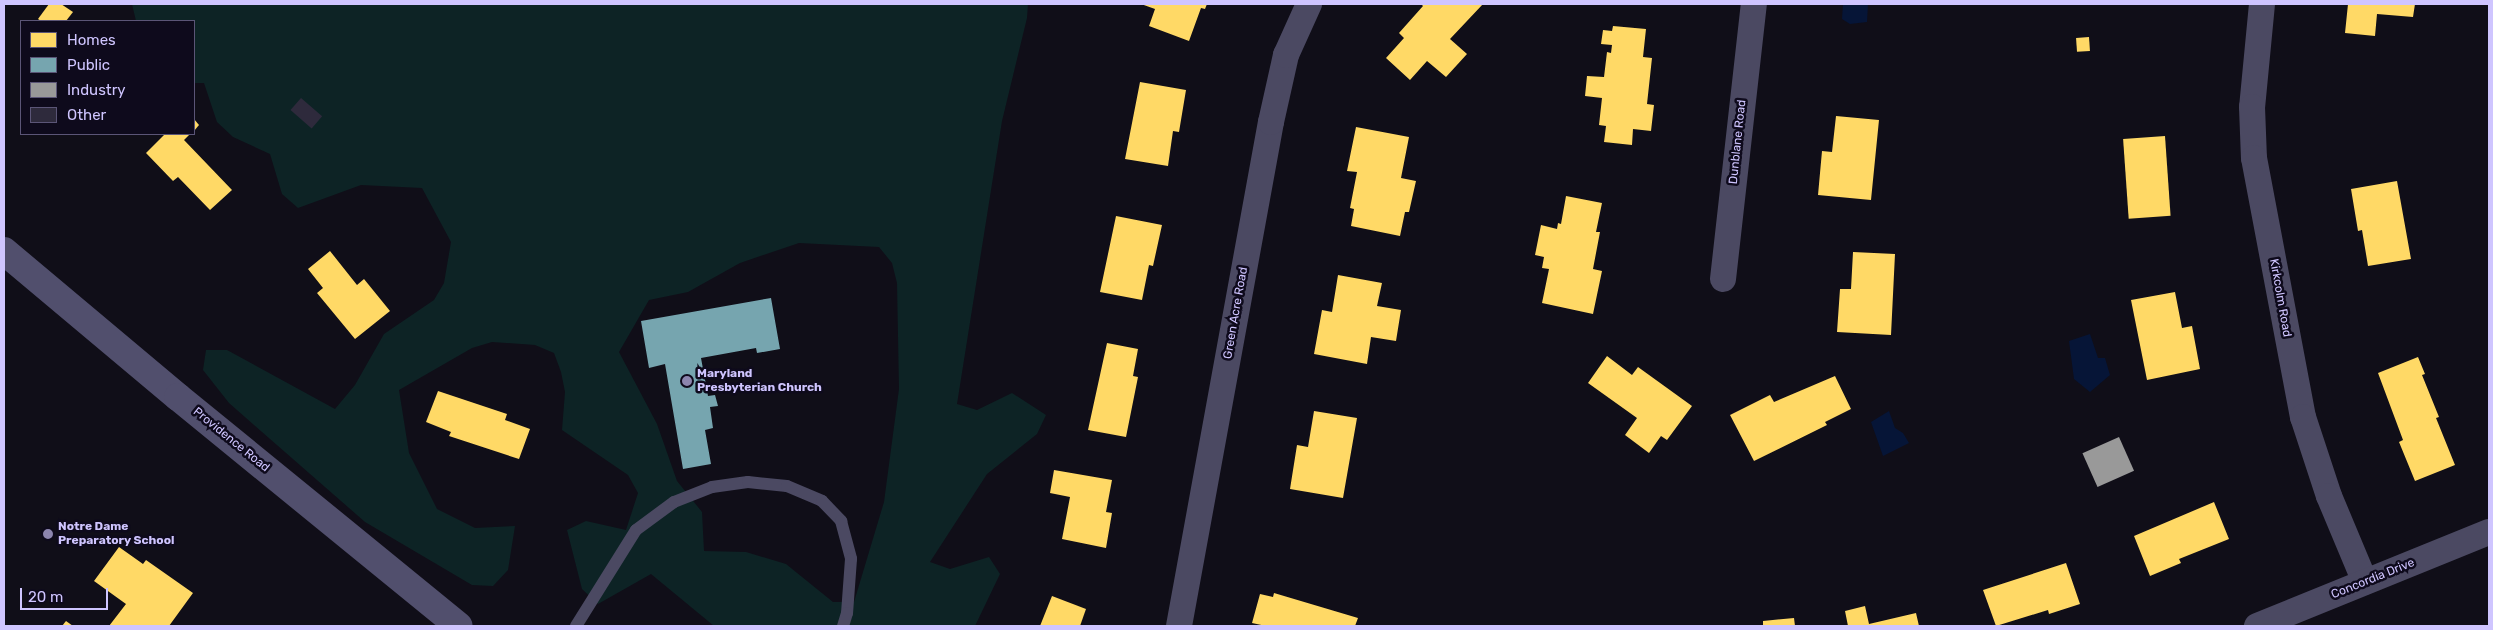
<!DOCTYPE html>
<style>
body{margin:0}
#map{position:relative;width:2493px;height:630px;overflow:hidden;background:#100e18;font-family:Rubik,sans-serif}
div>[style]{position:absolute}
.green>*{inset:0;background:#0d2325}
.water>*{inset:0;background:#061537}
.homes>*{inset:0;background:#ffd966;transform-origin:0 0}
.public>*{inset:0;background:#76a5af}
.industry>*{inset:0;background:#999;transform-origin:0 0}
.building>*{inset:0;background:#2e2a3c;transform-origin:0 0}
.lane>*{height:12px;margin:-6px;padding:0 6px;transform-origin:6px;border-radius:6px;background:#4b4962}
.street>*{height:26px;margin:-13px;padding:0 13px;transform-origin:13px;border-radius:13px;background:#4b4962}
.secondary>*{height:28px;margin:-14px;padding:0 14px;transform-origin:14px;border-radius:14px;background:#514f6d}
.dots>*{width:14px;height:14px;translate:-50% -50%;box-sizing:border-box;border:2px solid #0e0a1c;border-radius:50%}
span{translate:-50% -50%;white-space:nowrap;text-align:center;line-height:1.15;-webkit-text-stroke:5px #0e0a1c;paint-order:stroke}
.street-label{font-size:12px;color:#cfc5ff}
.poi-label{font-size:12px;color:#cfc5ff;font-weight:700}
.left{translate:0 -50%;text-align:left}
.frame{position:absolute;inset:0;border:5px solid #cfc5ff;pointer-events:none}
.legend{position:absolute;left:20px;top:20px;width:175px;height:115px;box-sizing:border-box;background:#0e0a1c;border:1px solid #5b5577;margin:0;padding:6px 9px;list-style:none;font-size:15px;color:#cfc5ff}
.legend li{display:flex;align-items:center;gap:10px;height:25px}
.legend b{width:25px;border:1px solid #5b5577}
.scale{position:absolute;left:20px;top:588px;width:88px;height:22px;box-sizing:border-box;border:2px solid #cfc5ff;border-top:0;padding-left:6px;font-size:15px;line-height:18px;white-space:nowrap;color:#cfc5ff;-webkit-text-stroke:4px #0e0a1c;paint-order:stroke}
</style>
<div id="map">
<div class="green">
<div style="clip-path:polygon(evenodd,132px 4px,1028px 4px,1027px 18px,1002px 121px,957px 404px,977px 410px,1012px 393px,1046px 415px,1037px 434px,987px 474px,930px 562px,950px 569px,989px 557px,1000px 574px,975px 626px,714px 626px,651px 574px,598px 604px,582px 589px,567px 530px,586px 521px,626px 530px,638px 493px,628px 475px,562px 430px,565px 392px,561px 372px,554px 353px,535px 345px,492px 342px,472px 348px,399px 390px,409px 453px,437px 509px,475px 528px,515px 526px,508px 570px,493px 586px,472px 585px,365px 522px,229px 403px,203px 370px,206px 350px,227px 350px,335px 409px,355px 385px,384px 334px,434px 300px,444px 283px,451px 242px,422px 188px,361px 185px,298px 208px,282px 194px,270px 154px,233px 137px,217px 122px,204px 83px,194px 83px,194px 21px,136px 21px,132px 4px,799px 243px,879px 247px,892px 263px,897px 283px,899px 389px,884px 502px,854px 602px,833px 602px,786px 564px,746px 552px,704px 551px,702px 512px,677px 481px,657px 424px,619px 352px,649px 300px,688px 292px,740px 263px,799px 243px)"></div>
</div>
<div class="water">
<div style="clip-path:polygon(1843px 4px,1868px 4px,1867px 22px,1850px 24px,1842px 19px)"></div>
<div style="clip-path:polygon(2090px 334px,2098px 358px,2105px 358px,2110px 375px,2090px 392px,2074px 379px,2069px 341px)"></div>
<div style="clip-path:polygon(1889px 411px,1895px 428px,1903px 433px,1909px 443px,1883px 456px,1871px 422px)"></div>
</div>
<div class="homes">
<div style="clip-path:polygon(49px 4px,61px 4px,73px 12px,66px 21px,41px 21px,38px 19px)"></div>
<div style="clip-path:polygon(1141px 4px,1207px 4px,1205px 9px,1201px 8px,1189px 41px,1149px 26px,1155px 9px)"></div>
<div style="clip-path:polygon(1421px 4px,1483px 4px,1450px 39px,1467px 54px,1446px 77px,1427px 61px,1410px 80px,1386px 58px,1404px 38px,1399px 33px,1423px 6px)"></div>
<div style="clip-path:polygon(2348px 4px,2415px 4px,2413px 17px,2377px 14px,2375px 36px,2345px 33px)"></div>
<div style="clip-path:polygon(1613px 26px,1646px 29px,1643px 57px,1652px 58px,1647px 104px,1654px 105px,1651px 131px,1633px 129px,1632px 145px,1604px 142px,1606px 126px,1599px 125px,1602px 98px,1585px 96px,1587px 76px,1604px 77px,1607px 52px,1611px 53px,1612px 45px,1601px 44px,1603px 30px,1612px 31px)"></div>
<div style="left:2089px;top:37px;width:14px;height:13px;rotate:86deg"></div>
<div style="clip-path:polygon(1140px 82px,1186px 90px,1179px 132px,1173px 131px,1168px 166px,1125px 159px)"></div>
<div style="clip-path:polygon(1836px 116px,1879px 120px,1871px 200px,1818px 195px,1822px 151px,1832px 152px)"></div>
<div style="clip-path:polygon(194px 119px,199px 125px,194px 131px)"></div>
<div style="clip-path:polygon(1356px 127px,1409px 137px,1401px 178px,1416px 181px,1409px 212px,1405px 212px,1400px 236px,1351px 226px,1354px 209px,1350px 208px,1357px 172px,1347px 171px)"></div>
<div style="clip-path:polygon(165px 134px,190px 134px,184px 140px,232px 190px,210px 210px,178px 177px,173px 181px,146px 153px)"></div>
<div style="left:2165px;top:136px;width:80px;height:42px;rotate:86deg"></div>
<div style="clip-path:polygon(2397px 181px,2411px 259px,2368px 266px,2362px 230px,2358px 231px,2351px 189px)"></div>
<div style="clip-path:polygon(1566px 196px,1602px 203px,1596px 232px,1600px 232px,1593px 269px,1602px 271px,1593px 314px,1542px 303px,1549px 269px,1542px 268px,1544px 257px,1535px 255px,1541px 225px,1557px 229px,1558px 223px,1561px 224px)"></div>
<div style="clip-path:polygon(1116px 216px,1162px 225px,1153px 266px,1149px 265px,1142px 300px,1100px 292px)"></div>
<div style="clip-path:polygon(330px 251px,357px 285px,364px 279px,390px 311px,355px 339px,317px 293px,323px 288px,308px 269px)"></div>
<div style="clip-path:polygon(1853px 252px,1895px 254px,1891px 335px,1837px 332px,1840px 289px,1851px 289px)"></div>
<div style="clip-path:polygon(1338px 275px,1382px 283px,1377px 306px,1401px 310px,1396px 341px,1371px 337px,1367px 364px,1314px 354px,1322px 310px,1332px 312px)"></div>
<div style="clip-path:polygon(2175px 292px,2182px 328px,2192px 326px,2200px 369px,2147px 380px,2131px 300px)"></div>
<div style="clip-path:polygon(1107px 343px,1138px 349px,1133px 376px,1138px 377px,1126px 437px,1088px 430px)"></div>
<div style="clip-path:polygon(1607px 356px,1632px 375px,1638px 367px,1692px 406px,1667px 440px,1661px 436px,1649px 453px,1625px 435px,1637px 418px,1588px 383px)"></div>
<div style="clip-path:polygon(2418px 357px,2425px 374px,2422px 375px,2439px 417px,2436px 418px,2455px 465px,2415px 481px,2399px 442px,2403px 440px,2378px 373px)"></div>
<div style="clip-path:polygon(1835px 376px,1851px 409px,1825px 422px,1827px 425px,1754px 461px,1730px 415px,1770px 395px,1774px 402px)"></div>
<div style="clip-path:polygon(438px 391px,507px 414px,505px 420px,530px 429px,519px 459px,449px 436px,451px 432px,426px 422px)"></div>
<div style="clip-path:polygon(1314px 411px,1357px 418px,1343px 498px,1290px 489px,1297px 445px,1308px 447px)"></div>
<div style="clip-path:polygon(1054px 470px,1112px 480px,1106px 512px,1112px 513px,1106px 548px,1062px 539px,1070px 497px,1050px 493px)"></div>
<div style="clip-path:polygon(2214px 502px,2229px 539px,2179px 559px,2181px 563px,2150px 576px,2134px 536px)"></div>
<div style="clip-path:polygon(119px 547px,143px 564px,146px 560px,193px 593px,169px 626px,109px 626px,126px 604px,94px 581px)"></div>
<div style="clip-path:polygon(2066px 563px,2080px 604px,2049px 614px,2048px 610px,1996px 626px,1983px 590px)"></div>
<div style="clip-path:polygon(1274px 593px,1358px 618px,1355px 626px,1266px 626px,1252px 623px,1260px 594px,1273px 597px)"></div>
<div style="clip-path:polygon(1052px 596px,1086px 609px,1080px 626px,1040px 626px)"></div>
<div style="clip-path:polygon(1865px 606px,1869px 624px,1916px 613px,1919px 626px,1848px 626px,1845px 611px)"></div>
<div style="clip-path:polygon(1794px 618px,1795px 626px,1763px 626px,1763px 621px)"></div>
<div style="clip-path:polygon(66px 621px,73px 626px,62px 626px)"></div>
</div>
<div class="public">
<div style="clip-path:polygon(771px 298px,780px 349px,757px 353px,756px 348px,701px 358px,708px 396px,715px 395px,718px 406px,710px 407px,713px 428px,705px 430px,711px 464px,683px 469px,665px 364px,649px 368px,641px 321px)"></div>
</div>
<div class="industry">
<div style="left:2119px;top:437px;width:37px;height:40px;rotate:66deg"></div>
</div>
<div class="building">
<div style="left:301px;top:98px;width:28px;height:16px;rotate:41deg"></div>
</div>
<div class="lane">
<div style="left:576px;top:626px;width:113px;rotate:-58deg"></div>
<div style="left:636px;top:530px;width:47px;rotate:-36.4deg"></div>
<div style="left:674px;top:502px;width:41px;rotate:-21.5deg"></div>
<div style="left:712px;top:487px;width:36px;rotate:-8deg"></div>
<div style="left:748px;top:482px;width:39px;rotate:6deg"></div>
<div style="left:787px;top:486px;width:38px;rotate:23deg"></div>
<div style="left:822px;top:501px;width:28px;rotate:46deg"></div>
<div style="left:841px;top:521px;width:39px;rotate:75deg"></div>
<div style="left:851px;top:559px;width:54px;rotate:94.2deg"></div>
<div style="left:847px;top:613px;width:14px;rotate:107deg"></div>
</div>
<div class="street">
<div style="left:2262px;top:4px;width:103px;rotate:95.5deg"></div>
<div style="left:2252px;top:107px;width:51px;rotate:87.8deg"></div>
<div style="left:2254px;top:158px;width:264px;rotate:79.3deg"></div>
<div style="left:2303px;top:417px;width:83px;rotate:71.8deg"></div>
<div style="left:2329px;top:496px;width:93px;rotate:67.3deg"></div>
<div style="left:1723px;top:279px;width:277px;rotate:-83.6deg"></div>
<div style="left:1179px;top:626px;width:512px;rotate:-79.66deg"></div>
<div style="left:1271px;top:122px;width:69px;rotate:-77.4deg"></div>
<div style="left:1286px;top:55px;width:56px;rotate:-65.7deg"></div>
<div style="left:2257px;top:626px;width:250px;rotate:-22.1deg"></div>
</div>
<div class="secondary">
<div style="left:4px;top:251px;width:227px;rotate:40deg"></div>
<div style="left:178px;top:397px;width:362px;rotate:39.2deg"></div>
</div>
<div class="dots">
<div style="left:687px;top:381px;background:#8c85ae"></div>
<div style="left:48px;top:534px;background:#8c85ae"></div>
</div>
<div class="street-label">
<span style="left:1738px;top:142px;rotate:-84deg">Dunblane Road</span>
<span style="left:2280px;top:298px;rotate:80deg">Kirkcolm Road</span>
<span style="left:1236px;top:313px;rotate:-80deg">Green Acre Road</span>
<span style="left:231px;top:440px;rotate:39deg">Providence Road</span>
<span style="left:2373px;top:579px;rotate:-22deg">Concordia Drive</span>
</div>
<div class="poi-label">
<span class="left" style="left:697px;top:381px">Maryland<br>Presbyterian Church</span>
<span class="left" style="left:58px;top:534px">Notre Dame<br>Preparatory School</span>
</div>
<div class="frame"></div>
<ul class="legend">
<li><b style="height:14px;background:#ffd966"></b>Homes</li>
<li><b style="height:14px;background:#76a5af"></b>Public</li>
<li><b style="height:14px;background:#999"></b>Industry</li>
<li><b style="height:14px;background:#2e2a3c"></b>Other</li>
</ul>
<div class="scale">20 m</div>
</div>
